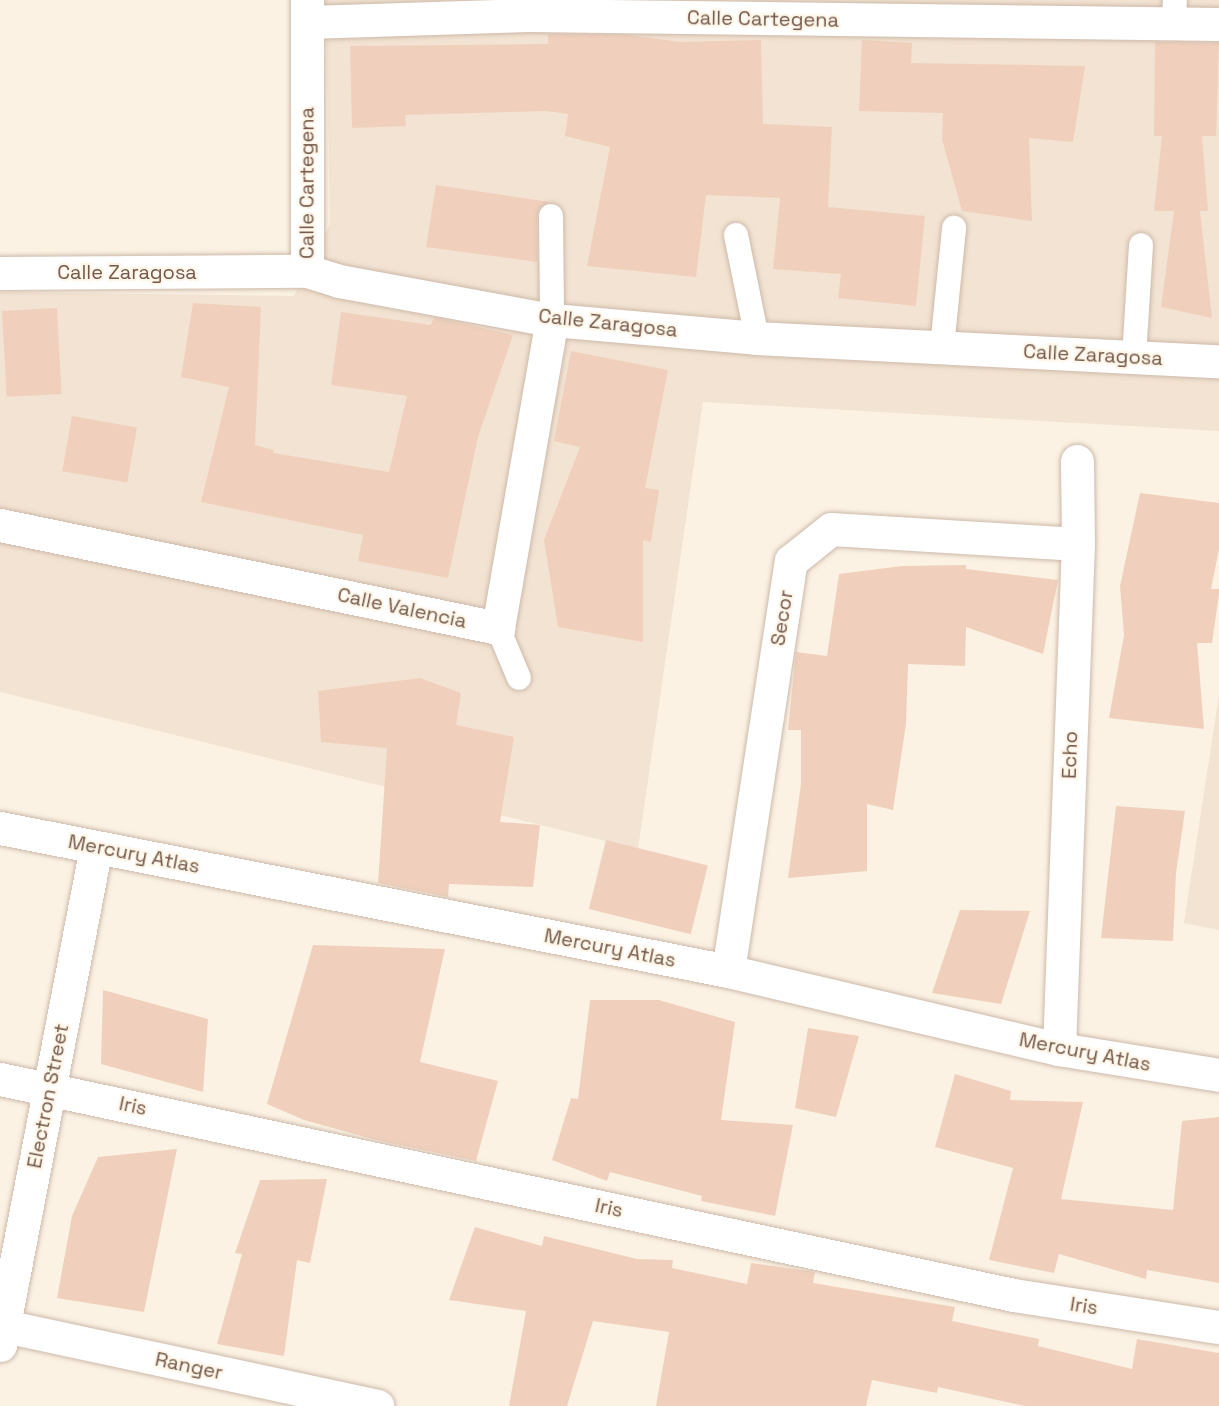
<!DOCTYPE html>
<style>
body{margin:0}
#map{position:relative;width:1219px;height:1406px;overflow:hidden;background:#fbf2e3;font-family:"Space Grotesk",sans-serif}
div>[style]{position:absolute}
.residential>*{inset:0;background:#f3e3d2}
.building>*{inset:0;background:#f0d0bc;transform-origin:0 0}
.roads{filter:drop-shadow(0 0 2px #cdb9aa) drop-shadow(0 0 2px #cdb9aa)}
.lane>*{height:24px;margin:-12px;padding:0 12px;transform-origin:12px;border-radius:12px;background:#fff}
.street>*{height:33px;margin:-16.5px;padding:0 16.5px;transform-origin:16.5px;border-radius:16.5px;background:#fff}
span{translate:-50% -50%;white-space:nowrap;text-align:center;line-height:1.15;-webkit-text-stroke:4.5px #fef6e9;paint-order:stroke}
.street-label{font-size:20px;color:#73584a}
</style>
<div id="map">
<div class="residential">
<div style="clip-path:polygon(326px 0,1219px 0,1219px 431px,703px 402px,638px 849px,0 692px,0 292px,294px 296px,330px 224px)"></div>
<div style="clip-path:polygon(1219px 695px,1219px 930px,1184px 923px)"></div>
</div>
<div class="building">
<div style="clip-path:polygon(548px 34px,628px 35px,680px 42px,761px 40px,763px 124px,832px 127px,828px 207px,925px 216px,916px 306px,838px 298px,841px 274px,773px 269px,780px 198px,706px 195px,696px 277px,587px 266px,610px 147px,565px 136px,568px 114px,546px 111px,405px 115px,406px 126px,352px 128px,350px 46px,548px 44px)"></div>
<div style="clip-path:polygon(862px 40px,912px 43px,911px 63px,1085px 66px,1073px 142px,1029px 138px,1032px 221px,962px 211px,942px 139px,943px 113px,859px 111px)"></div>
<div style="clip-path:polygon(1155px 42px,1219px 43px,1216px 136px,1202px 136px,1208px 211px,1200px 211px,1212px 318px,1161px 307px,1174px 211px,1154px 211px,1162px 136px,1154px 136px)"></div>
<div style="clip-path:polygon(436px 185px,550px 202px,539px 209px,537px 216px,537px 262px,426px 247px)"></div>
<div style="clip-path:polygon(193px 303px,261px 307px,255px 445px,274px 450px,273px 453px,389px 472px,407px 396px,331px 385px,341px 312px,431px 325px,434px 317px,513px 335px,478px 437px,448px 578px,358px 561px,363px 535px,201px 502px,229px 387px,181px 377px)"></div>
<div style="left:57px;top:308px;width:86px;height:55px;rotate:87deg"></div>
<div style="clip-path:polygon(571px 351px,668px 370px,645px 488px,659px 490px,651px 542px,643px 540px,643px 642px,558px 627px,544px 540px,580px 447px,554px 441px)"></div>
<div style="left:72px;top:416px;width:66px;height:56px;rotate:10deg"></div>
<div style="clip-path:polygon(1140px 493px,1219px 503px,1219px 549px,1211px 589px,1219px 589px,1219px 594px,1212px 643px,1197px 643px,1204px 729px,1109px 718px,1124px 635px,1120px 586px)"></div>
<div style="clip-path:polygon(966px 565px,966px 569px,1058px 580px,1043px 654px,966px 627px,965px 666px,908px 664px,906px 724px,893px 810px,867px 804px,867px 871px,788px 878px,801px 784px,801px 730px,788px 730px,796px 652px,827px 656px,839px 574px,902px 566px)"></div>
<div style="clip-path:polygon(420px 678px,461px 693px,456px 725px,514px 737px,500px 822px,540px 825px,533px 887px,449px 884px,448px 897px,378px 883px,387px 748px,321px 742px,318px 691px)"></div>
<div style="clip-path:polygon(1116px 806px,1185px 811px,1176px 873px,1173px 941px,1101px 938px)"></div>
<div style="left:606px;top:840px;width:105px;height:71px;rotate:14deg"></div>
<div style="clip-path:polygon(960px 910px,1030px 911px,1001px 1004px,932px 993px)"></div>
<div style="clip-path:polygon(313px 945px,445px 949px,420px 1062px,498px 1081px,476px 1161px,376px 1140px,304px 1120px,267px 1104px)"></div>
<div style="clip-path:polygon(103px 990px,208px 1019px,203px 1092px,101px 1064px)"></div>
<div style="clip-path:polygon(590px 1000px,659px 1000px,735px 1022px,721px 1120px,793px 1125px,775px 1216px,701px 1201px,702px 1196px,610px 1172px,607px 1181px,552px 1160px,571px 1098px,578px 1099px)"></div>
<div style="clip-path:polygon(808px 1028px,859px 1036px,836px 1117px,795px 1108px)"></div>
<div style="clip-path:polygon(955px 1074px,1011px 1091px,1010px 1100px,1083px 1102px,1061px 1199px,1173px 1210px,1182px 1121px,1219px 1117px,1219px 1283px,1147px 1270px,1146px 1279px,1059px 1254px,1054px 1273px,989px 1260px,1013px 1168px,935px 1147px)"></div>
<div style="clip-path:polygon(177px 1149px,144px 1312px,57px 1298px,72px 1216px,98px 1157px)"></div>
<div style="clip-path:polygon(327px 1179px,310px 1263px,297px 1260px,284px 1356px,217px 1344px,242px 1254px,235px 1253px,260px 1180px)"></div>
<div style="clip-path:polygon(475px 1227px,542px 1246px,544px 1236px,637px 1259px,673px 1260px,672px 1268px,747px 1284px,751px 1263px,815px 1272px,813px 1283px,955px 1307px,952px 1321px,1039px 1339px,1038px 1346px,1132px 1369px,1137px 1339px,1219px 1353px,1219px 1406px,1025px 1406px,938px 1387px,937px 1393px,872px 1380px,866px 1406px,656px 1406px,669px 1332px,593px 1321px,567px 1406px,509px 1406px,526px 1311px,449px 1300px)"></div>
</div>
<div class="roads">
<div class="lane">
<div style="left:1174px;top:24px;width:24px;rotate:-88deg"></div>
<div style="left:551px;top:216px;width:104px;rotate:89.4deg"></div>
<div style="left:736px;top:235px;width:105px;rotate:78.5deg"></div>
<div style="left:942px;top:347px;width:120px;rotate:-84.2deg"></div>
<div style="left:1134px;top:357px;width:112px;rotate:-86.4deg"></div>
<div style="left:498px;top:628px;width:54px;rotate:67.2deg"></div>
</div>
<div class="street">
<div style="left:308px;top:22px;width:220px;rotate:-1.8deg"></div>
<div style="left:528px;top:15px;width:691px;rotate:0.75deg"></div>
<div style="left:307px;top:271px;width:271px;rotate:-90deg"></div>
<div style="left:0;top:273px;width:307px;rotate:-0.4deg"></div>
<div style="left:307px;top:271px;width:34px;rotate:17deg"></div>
<div style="left:339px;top:281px;width:217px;rotate:10.4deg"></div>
<div style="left:552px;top:320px;width:206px;rotate:5deg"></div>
<div style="left:757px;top:338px;width:463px;rotate:2.9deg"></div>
<div style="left:0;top:525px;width:509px;rotate:11.69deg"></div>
<div style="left:498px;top:628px;width:313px;rotate:-80.1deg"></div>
<div style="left:0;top:828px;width:742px;rotate:11.11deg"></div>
<div style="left:728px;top:971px;width:340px;rotate:13.3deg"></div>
<div style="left:1059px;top:1049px;width:162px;rotate:9.2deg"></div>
<div style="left:728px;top:971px;width:415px;rotate:-81.3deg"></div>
<div style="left:791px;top:561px;width:51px;rotate:-38.7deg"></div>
<div style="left:831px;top:529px;width:247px;rotate:3.5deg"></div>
<div style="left:1059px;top:1049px;width:505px;rotate:-87.85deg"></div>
<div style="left:1078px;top:544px;width:83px;rotate:-90.7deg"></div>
<div style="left:0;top:1079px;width:1037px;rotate:12.03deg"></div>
<div style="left:1014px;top:1295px;width:207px;rotate:8.9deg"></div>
<div style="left:0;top:1325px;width:386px;rotate:12.1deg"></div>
<div style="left:0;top:1345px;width:507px;rotate:-79.09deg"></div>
</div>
</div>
<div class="street-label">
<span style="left:763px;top:19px;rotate:1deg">Calle Cartegena</span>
<span style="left:307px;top:183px;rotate:-90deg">Calle Cartegena</span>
<span style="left:127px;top:272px">Calle Zaragosa</span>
<span style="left:608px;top:323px;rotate:6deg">Calle Zaragosa</span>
<span style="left:1093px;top:355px;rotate:3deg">Calle Zaragosa</span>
<span style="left:402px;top:608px;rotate:12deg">Calle Valencia</span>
<span style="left:782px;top:618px;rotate:-81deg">Secor</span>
<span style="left:1070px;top:755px;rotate:-88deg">Echo</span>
<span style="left:134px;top:854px;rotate:11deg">Mercury Atlas</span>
<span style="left:610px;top:948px;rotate:11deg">Mercury Atlas</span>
<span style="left:1085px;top:1052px;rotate:11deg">Mercury Atlas</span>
<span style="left:48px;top:1096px;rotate:-79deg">Electron Street</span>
<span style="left:133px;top:1106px;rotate:12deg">Iris</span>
<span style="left:609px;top:1208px;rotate:12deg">Iris</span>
<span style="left:1084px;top:1306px;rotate:9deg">Iris</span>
<span style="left:189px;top:1366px;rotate:12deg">Ranger</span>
</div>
</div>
